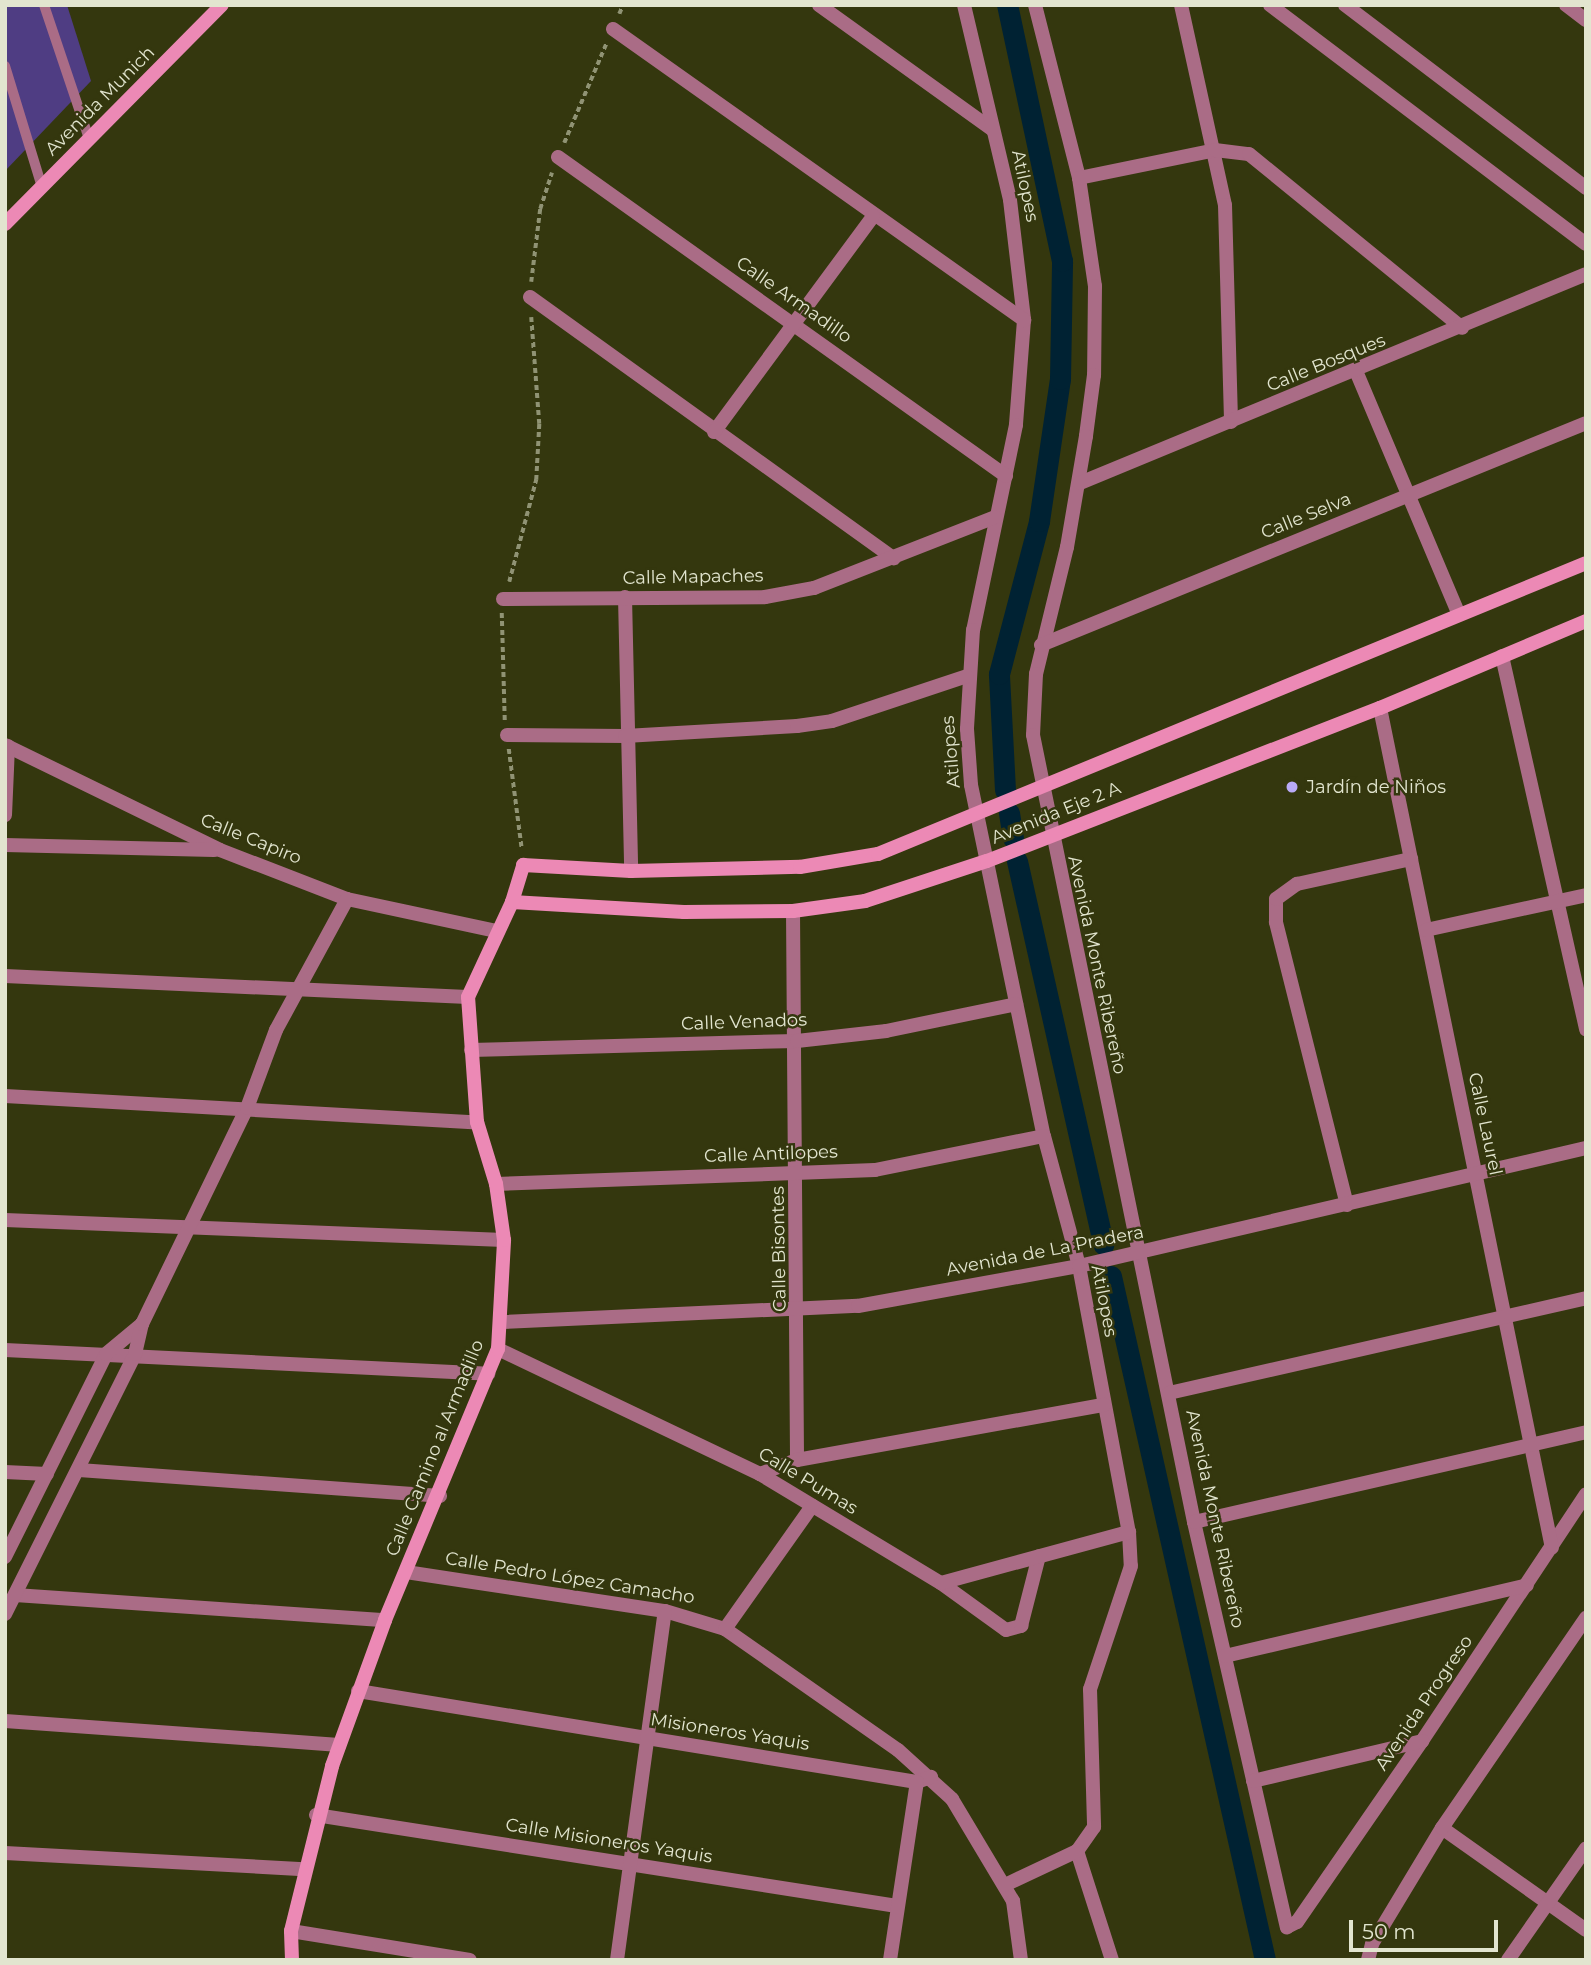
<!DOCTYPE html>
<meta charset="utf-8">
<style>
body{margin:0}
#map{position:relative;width:1591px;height:1965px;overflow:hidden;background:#34370e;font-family:Montserrat,sans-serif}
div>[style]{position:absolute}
.green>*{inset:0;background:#4f3d83}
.canal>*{height:21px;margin:-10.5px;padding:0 10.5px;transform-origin:10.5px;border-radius:10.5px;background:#023}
.path>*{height:3.5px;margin-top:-1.75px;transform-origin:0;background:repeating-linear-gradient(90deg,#909374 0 5px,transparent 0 8.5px)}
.lane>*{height:10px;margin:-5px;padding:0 5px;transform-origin:5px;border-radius:5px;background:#aa6c86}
.street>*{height:14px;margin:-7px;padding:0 7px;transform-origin:7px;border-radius:7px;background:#aa6c86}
.secondary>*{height:14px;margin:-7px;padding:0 7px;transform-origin:7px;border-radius:7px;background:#ec89b5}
.dots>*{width:19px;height:19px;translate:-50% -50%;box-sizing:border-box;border:4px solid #34370e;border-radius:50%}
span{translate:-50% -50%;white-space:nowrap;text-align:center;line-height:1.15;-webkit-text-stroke:5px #34370e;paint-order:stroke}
.street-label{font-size:18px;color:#e2e5cf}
.poi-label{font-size:18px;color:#e2e5cf}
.left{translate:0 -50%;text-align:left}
.frame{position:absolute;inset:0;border:7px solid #e2e5cf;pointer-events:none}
.scale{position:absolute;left:1349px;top:1920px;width:149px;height:32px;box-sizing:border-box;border:4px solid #e2e5cf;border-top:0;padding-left:9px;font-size:21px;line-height:24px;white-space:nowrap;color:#e2e5cf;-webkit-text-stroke:5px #34370e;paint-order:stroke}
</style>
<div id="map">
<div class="green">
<div style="clip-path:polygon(5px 5px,67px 5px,91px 81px,5px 171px)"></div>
</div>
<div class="canal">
<div style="left:1005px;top:790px;width:116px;rotate:-93deg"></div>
<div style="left:999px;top:674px;width:158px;rotate:-75.3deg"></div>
<div style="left:1039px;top:521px;width:144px;rotate:-81.6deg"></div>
<div style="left:1060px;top:379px;width:118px;rotate:-89deg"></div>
<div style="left:1062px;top:261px;width:262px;rotate:-102.1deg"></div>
<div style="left:1009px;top:813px;width:25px;rotate:81deg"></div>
<div style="left:1017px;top:861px;width:393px;rotate:77.3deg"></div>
<div style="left:1111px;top:1276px;width:701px;rotate:77.31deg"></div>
</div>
<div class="path">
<div style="left:619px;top:14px;width:10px;rotate:-66deg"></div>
<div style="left:564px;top:143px;width:108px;rotate:-67deg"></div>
<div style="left:531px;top:282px;width:74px;rotate:-83deg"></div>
<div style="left:540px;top:209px;width:38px;rotate:-72deg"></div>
<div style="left:509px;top:582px;width:106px;rotate:-75.2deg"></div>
<div style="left:536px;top:480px;width:56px;rotate:-86.9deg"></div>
<div style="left:539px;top:424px;width:107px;rotate:-94.3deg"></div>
<div style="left:502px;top:613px;width:108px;rotate:88.4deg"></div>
<div style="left:509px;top:749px;width:101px;rotate:82.6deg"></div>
</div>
<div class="lane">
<div style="left:44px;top:5px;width:141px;rotate:71.4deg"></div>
<div style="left:5px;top:66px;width:127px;rotate:73deg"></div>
</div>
<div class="street">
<div style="left:819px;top:5px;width:214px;rotate:35.7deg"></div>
<div style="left:964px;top:5px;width:200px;rotate:76.7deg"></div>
<div style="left:1010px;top:200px;width:121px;rotate:83.3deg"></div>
<div style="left:1024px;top:320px;width:105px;rotate:94.4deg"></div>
<div style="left:1016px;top:425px;width:209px;rotate:101.8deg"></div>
<div style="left:973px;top:630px;width:99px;rotate:93.5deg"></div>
<div style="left:967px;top:729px;width:56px;rotate:85.9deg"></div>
<div style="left:971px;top:785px;width:359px;rotate:78.3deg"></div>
<div style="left:1044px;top:1136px;width:135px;rotate:74.9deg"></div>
<div style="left:1079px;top:1266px;width:271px;rotate:79.4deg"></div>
<div style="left:1129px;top:1532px;width:34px;rotate:87deg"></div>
<div style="left:1131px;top:1566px;width:130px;rotate:108.4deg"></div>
<div style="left:1090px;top:1689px;width:138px;rotate:88.3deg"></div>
<div style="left:1094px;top:1827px;width:29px;rotate:125deg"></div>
<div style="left:1077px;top:1851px;width:114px;rotate:72.2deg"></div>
<div style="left:1035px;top:5px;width:179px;rotate:75.7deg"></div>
<div style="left:1079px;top:178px;width:109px;rotate:81.6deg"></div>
<div style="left:1095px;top:286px;width:89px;rotate:90.6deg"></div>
<div style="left:1094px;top:375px;width:62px;rotate:97.5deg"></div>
<div style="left:1086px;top:436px;width:113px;rotate:99.7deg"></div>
<div style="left:1067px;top:547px;width:131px;rotate:103.7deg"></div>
<div style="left:1036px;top:674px;width:61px;rotate:92.8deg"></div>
<div style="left:1033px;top:735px;width:803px;rotate:78.44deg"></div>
<div style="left:1194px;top:1522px;width:416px;rotate:77.1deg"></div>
<div style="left:1287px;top:1927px;width:11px;rotate:-27deg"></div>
<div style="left:1297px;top:1922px;width:220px;rotate:-55.4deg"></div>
<div style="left:1422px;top:1741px;width:296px;rotate:-56.4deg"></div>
<div style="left:1181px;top:5px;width:205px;rotate:77.6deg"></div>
<div style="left:1225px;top:205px;width:217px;rotate:88.4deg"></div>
<div style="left:1270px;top:5px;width:396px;rotate:37.1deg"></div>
<div style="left:1345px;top:5px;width:303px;rotate:37.2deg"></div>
<div style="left:1566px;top:5px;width:25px;rotate:37deg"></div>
<div style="left:613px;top:29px;width:504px;rotate:35.3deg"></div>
<div style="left:558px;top:157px;width:550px;rotate:35.45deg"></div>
<div style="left:1079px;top:178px;width:139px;rotate:-11.6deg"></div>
<div style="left:1215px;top:150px;width:34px;rotate:7deg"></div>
<div style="left:1249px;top:154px;width:275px;rotate:39.2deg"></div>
<div style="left:530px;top:297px;width:448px;rotate:35.7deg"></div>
<div style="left:1356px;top:371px;width:263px;rotate:67.1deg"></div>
<div style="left:714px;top:432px;width:268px;rotate:-53.6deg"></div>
<div style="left:1080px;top:483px;width:547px;rotate:-22.44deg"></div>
<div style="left:625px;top:597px;width:274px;rotate:88.7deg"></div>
<div style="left:503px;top:599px;width:262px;rotate:-0.4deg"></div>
<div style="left:765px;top:597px;width:50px;rotate:-10.4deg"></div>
<div style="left:814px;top:588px;width:194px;rotate:-21.4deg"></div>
<div style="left:1041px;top:645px;width:588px;rotate:-22.16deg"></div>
<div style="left:1502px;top:656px;width:383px;rotate:77.3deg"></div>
<div style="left:1380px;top:708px;width:857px;rotate:78.43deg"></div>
<div style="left:507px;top:735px;width:118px;rotate:0.5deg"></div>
<div style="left:625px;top:736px;width:172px;rotate:-3.3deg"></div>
<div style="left:797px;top:726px;width:35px;rotate:-8deg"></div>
<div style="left:832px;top:721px;width:142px;rotate:-18.4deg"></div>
<div style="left:5px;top:745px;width:239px;rotate:26deg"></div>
<div style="left:220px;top:850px;width:136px;rotate:21.1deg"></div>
<div style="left:347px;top:899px;width:152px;rotate:12.1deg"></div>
<div style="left:5px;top:815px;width:69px;rotate:-87.5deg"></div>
<div style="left:5px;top:845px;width:209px;rotate:1.4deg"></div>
<div style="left:793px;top:911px;width:549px;rotate:89.58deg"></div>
<div style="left:1426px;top:930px;width:164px;rotate:-12.3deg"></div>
<div style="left:5px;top:976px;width:463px;rotate:2.6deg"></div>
<div style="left:471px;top:1050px;width:326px;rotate:-1.6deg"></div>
<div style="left:797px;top:1041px;width:90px;rotate:-6.4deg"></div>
<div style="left:886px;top:1031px;width:133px;rotate:-11.7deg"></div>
<div style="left:5px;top:1096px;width:473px;rotate:3.2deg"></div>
<div style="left:496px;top:1184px;width:379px;rotate:-2.1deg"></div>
<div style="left:875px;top:1170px;width:172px;rotate:-11.4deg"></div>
<div style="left:1347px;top:1205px;width:292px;rotate:-104.1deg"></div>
<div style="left:1276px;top:922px;width:23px;rotate:-90deg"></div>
<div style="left:1276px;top:899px;width:26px;rotate:-36deg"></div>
<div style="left:1297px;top:884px;width:117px;rotate:-12.4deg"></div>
<div style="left:5px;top:1220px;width:499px;rotate:2.3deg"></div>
<div style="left:502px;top:1322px;width:356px;rotate:-2.6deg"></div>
<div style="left:858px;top:1306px;width:225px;rotate:-10.3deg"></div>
<div style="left:1079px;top:1266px;width:521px;rotate:-13.1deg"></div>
<div style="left:498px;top:1349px;width:290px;rotate:25.5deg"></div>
<div style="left:760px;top:1474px;width:211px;rotate:31.1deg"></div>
<div style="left:941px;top:1583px;width:80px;rotate:35.9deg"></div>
<div style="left:1006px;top:1630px;width:16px;rotate:-15deg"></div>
<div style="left:1021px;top:1626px;width:72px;rotate:-75.6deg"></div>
<div style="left:5px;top:1350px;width:484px;rotate:2.8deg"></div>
<div style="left:1169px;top:1393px;width:428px;rotate:-12.8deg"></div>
<div style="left:79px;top:1470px;width:362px;rotate:4.1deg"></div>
<div style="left:5px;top:1472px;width:42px;rotate:2.7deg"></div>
<div style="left:760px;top:1474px;width:40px;rotate:-21deg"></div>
<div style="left:797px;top:1460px;width:312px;rotate:-10.2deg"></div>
<div style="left:1194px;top:1522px;width:402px;rotate:-12.9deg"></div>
<div style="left:5px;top:1557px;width:227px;rotate:-63.5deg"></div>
<div style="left:106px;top:1354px;width:47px;rotate:-39.8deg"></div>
<div style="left:406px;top:1572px;width:262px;rotate:8.6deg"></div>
<div style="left:665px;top:1611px;width:63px;rotate:16.7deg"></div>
<div style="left:725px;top:1629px;width:211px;rotate:35deg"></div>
<div style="left:898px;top:1750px;width:73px;rotate:42.2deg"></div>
<div style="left:952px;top:1799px;width:119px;rotate:59.1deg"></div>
<div style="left:1013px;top:1901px;width:60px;rotate:82.3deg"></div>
<div style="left:941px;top:1583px;width:195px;rotate:-15.2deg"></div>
<div style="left:15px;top:1595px;width:371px;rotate:3.9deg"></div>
<div style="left:5px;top:1614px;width:291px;rotate:-63.4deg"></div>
<div style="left:135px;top:1354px;width:31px;rotate:-77deg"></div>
<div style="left:142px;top:1324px;width:240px;rotate:-64.1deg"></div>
<div style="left:247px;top:1108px;width:83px;rotate:-69.6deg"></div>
<div style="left:276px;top:1030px;width:149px;rotate:-61.5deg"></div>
<div style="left:725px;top:1629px;width:151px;rotate:-54.7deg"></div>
<div style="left:1225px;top:1656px;width:310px;rotate:-13.2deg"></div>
<div style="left:358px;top:1691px;width:566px;rotate:9.25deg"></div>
<div style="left:917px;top:1782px;width:15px;rotate:-20deg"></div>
<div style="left:5px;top:1721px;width:335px;rotate:4.1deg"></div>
<div style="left:1253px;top:1781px;width:174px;rotate:-13.3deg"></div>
<div style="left:316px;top:1815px;width:588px;rotate:8.9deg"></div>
<div style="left:1442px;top:1828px;width:176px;rotate:35.3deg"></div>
<div style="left:5px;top:1853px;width:299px;rotate:3.1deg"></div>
<div style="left:1005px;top:1885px;width:80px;rotate:-25.3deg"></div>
<div style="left:291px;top:1931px;width:181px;rotate:9.2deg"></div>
<div style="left:617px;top:1960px;width:352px;rotate:-82.2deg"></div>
<div style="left:890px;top:1960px;width:180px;rotate:-81.4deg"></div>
<div style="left:1368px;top:1960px;width:16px;rotate:-76deg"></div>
<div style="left:1372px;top:1944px;width:135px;rotate:-58.9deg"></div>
<div style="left:1442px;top:1828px;width:255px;rotate:-55.6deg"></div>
<div style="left:1508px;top:1960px;width:136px;rotate:-55.1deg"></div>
</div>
<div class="secondary">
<div style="left:5px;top:224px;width:308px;rotate:-45.3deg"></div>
<div style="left:512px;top:902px;width:172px;rotate:3.3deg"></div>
<div style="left:684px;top:912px;width:109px;rotate:-0.5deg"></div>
<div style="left:793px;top:911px;width:73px;rotate:-7.9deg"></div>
<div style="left:865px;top:901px;width:128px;rotate:-18.2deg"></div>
<div style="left:987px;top:861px;width:422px;rotate:-21.3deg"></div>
<div style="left:1380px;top:708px;width:224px;rotate:-22.9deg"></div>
<div style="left:292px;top:1960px;width:29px;rotate:-92deg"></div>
<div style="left:291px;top:1931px;width:170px;rotate:-76deg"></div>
<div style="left:332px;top:1766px;width:155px;rotate:-70deg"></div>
<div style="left:385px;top:1620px;width:294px;rotate:-67.4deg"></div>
<div style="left:498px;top:1349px;width:109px;rotate:-86.8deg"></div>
<div style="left:504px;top:1240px;width:57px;rotate:-98.1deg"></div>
<div style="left:496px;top:1184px;width:65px;rotate:-107deg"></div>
<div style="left:477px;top:1122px;width:125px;rotate:-94.1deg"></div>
<div style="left:468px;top:997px;width:105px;rotate:-65.1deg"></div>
<div style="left:512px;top:902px;width:39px;rotate:-73deg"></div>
<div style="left:523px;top:865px;width:108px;rotate:3.2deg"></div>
<div style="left:631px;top:871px;width:169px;rotate:-1.4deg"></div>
<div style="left:800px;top:867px;width:79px;rotate:-9.5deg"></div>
<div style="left:878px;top:854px;width:765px;rotate:-22.34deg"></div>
</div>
<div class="dots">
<div style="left:1292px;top:787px;background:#b9aaf7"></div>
</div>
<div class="street-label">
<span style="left:100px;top:101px;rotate:-45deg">Avenida Munich</span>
<span style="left:1025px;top:186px;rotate:78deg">Atilopes</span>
<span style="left:794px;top:300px;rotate:35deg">Calle Armadillo</span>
<span style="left:1326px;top:363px;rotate:-22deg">Calle Bosques</span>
<span style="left:1306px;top:516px;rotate:-22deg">Calle Selva</span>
<span style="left:693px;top:577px;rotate:-1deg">Calle Mapaches</span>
<span style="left:951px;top:752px;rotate:-95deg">Atilopes</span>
<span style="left:1056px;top:813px;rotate:-22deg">Avenida Eje 2 A</span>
<span style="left:251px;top:839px;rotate:22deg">Calle Capiro</span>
<span style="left:1097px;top:965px;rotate:78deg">Avenida Monte Ribereño</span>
<span style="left:744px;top:1022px;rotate:-2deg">Calle Venados</span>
<span style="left:1485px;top:1124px;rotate:78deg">Calle Laurel</span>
<span style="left:771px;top:1154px;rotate:-2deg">Calle Antilopes</span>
<span style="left:779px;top:1249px;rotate:-91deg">Calle Bisontes</span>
<span style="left:1045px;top:1251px;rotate:-11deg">Avenida de La Pradera</span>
<span style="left:1104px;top:1301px;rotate:79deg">Atilopes</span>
<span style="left:435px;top:1448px;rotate:-68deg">Calle Camino al Armadillo</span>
<span style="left:808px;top:1481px;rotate:31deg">Calle Pumas</span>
<span style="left:1215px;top:1519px;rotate:78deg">Avenida Monte Ribereño</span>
<span style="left:570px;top:1578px;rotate:9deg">Calle Pedro López Camacho</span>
<span style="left:1424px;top:1703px;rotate:-56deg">Avenida Progreso</span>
<span style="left:730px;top:1732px;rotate:9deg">Misioneros Yaquis</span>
<span style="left:609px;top:1841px;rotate:9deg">Calle Misioneros Yaquis</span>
</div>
<div class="poi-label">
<span class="left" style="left:1306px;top:787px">Jardín de Niños</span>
</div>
<div class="frame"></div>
<div class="scale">50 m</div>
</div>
